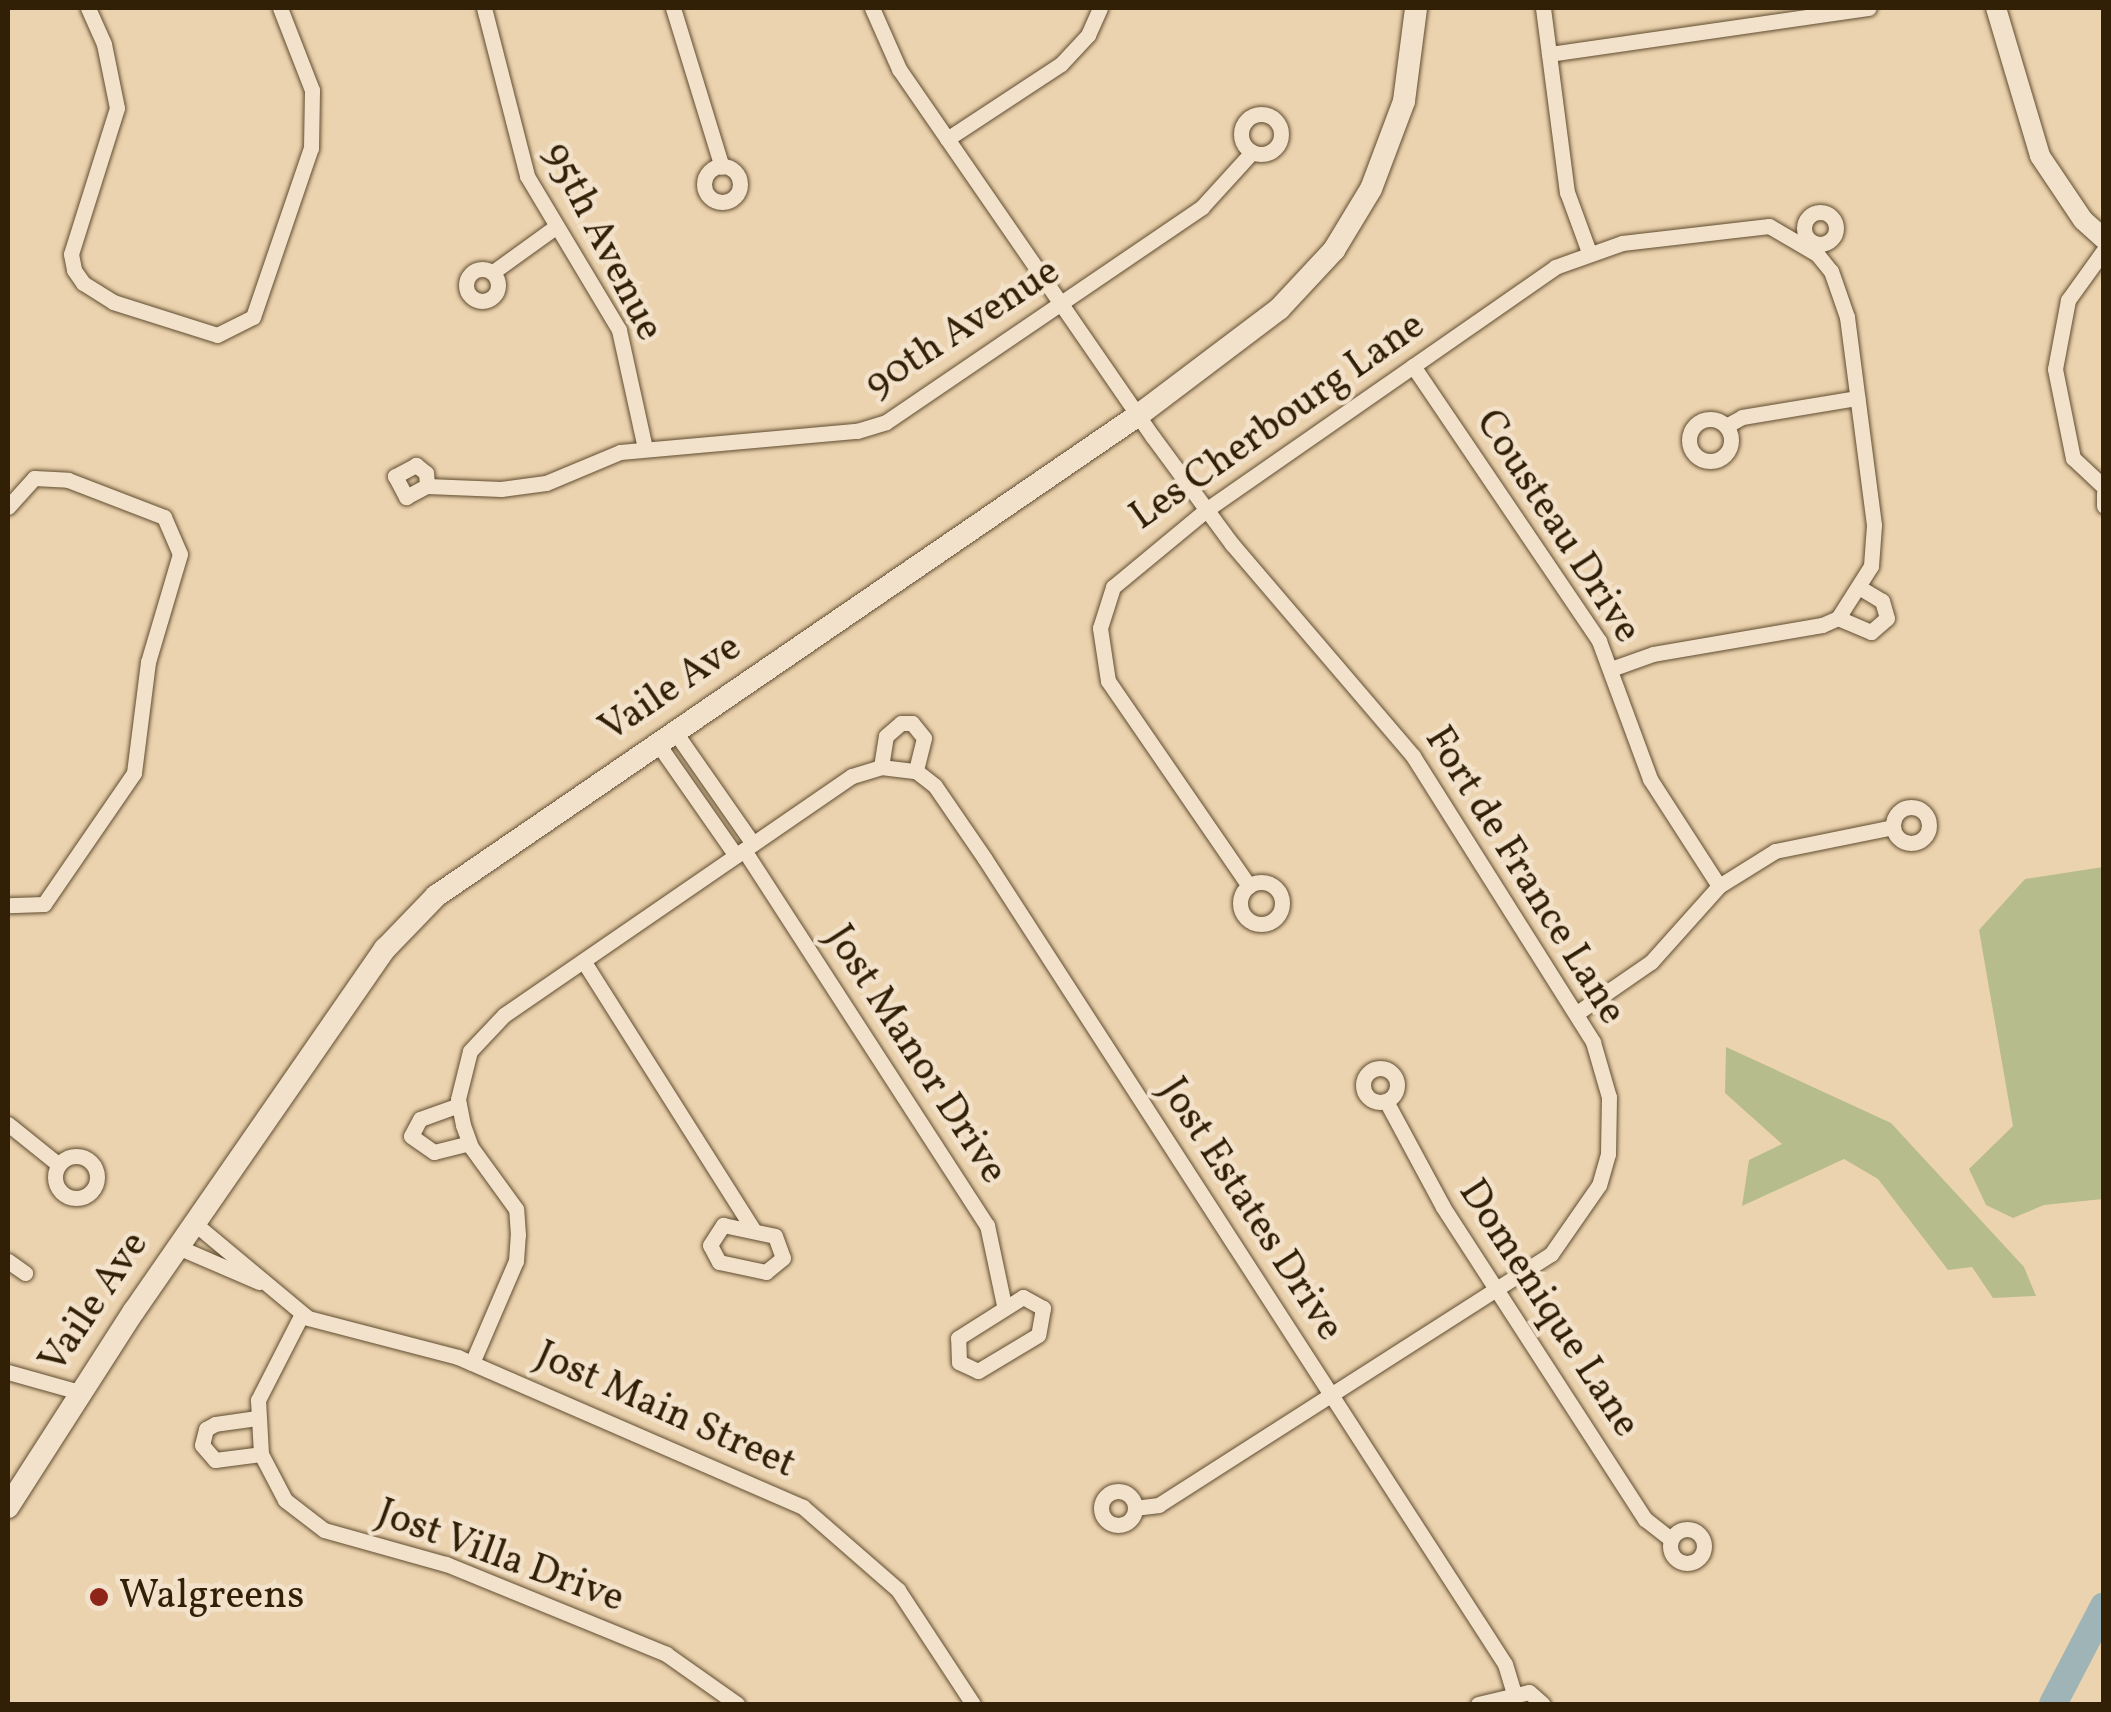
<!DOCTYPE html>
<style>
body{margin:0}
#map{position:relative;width:2111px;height:1712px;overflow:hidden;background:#ecd3af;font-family:Vollkorn,serif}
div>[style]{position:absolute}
.green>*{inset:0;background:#b7bc8c}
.river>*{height:28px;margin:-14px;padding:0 14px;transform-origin:14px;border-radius:14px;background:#9fb4b7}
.roads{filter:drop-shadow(0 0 2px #604d30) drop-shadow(0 0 2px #604d30)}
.minor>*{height:15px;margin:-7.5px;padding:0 7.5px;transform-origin:7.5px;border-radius:7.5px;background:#f3e2cb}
.minor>.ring{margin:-7.5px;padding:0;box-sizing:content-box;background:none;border:15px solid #f3e2cb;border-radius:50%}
.tertiary>*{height:20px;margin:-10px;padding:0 10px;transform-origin:10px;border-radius:10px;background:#f3e2cb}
.secondary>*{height:22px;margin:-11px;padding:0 11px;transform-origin:11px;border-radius:11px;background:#f3e2cb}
.dots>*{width:28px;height:28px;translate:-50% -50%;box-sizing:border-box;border:5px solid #f3e2cb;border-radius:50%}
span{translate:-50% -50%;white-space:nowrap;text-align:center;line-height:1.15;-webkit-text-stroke:9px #f3e2cb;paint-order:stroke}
.street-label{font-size:40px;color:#312006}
.poi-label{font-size:40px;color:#312006}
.left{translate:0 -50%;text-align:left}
.frame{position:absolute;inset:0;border:10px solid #312006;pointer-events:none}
</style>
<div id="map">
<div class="green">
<div style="clip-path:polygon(2103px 867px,2103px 1199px,2044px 1205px,2013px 1218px,1986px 1205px,1969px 1169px,2013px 1126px,1979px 930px,2025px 879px)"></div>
<div style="clip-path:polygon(1726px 1047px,1891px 1123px,2024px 1267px,2036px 1296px,1993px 1298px,1972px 1267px,1948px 1270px,1878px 1179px,1844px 1159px,1742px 1206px,1749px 1160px,1782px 1144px,1725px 1093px)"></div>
</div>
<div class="river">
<div style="left:2053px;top:1704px;width:110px;rotate:-62.5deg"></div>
</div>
<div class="roads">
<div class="minor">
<div style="left:88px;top:8px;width:39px;rotate:66deg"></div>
<div style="left:104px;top:44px;width:65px;rotate:78.5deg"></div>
<div style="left:117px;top:108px;width:153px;rotate:107.5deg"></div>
<div style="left:71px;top:254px;width:16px;rotate:79deg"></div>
<div style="left:74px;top:270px;width:16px;rotate:55deg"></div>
<div style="left:83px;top:283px;width:36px;rotate:32deg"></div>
<div style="left:113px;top:302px;width:109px;rotate:17.6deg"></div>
<div style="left:217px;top:335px;width:40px;rotate:-26.6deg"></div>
<div style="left:253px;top:317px;width:179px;rotate:-71.1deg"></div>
<div style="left:311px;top:148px;width:58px;rotate:-89deg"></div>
<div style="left:312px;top:90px;width:88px;rotate:-111.3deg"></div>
<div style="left:484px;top:8px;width:173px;rotate:75.6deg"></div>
<div style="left:527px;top:176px;width:179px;rotate:59.1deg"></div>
<div style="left:619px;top:330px;width:121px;rotate:77.6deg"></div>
<div style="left:673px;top:8px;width:166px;rotate:72.9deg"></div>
<div style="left:872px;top:8px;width:67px;rotate:66.1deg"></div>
<div style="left:899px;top:69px;width:447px;rotate:55.4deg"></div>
<div style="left:1153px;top:437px;width:133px;rotate:53.6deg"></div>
<div style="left:1232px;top:544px;width:279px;rotate:49.5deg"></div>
<div style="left:1413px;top:756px;width:338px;rotate:57.8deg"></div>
<div style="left:1593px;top:1042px;width:57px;rotate:73.8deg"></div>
<div style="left:1609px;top:1097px;width:57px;rotate:91deg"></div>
<div style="left:1608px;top:1154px;width:32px;rotate:106deg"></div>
<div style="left:1599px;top:1185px;width:84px;rotate:124.8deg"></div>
<div style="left:1551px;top:1254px;width:465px;rotate:147.4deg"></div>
<div style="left:1159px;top:1505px;width:23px;rotate:173deg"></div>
<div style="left:1543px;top:8px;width:186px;rotate:82.6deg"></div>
<div style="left:1567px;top:192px;width:64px;rotate:69.9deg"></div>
<div style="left:1549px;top:54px;width:323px;rotate:-8.2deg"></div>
<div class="ring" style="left:1241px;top:114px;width:25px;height:25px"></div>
<div style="left:947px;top:139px;width:136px;rotate:-33.3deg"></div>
<div style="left:1061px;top:64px;width:40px;rotate:-47deg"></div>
<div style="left:1088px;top:35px;width:30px;rotate:-66deg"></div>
<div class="ring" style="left:704px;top:166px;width:21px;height:21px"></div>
<div class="ring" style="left:1804px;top:212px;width:17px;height:17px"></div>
<div style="left:2104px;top:250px;width:62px;rotate:125.8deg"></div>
<div style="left:2068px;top:300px;width:70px;rotate:100.7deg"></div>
<div style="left:2055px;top:369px;width:91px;rotate:78.6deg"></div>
<div style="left:2073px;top:458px;width:42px;rotate:43.1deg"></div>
<div class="ring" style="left:466px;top:269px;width:17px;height:17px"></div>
<div style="left:493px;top:272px;width:75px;rotate:-35.8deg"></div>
<div style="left:1413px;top:366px;width:332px;rotate:55.9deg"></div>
<div style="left:1599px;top:641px;width:147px;rotate:69.7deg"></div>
<div style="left:1650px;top:779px;width:127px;rotate:57.2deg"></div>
<div class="ring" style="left:1689px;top:419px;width:27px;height:27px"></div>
<div style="left:1726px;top:426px;width:18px;rotate:-29deg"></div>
<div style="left:1742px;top:417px;width:117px;rotate:-9.4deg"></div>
<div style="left:427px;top:486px;width:13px;rotate:-94deg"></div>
<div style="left:426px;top:473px;width:13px;rotate:-141deg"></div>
<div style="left:416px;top:465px;width:24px;rotate:152deg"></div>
<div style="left:395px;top:476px;width:24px;rotate:62deg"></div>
<div style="left:406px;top:497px;width:24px;rotate:-28deg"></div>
<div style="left:427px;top:486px;width:74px;rotate:2.3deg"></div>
<div style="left:501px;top:489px;width:45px;rotate:-7.6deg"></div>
<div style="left:546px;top:483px;width:80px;rotate:-22.7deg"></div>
<div style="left:620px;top:452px;width:238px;rotate:-5.1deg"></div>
<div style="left:857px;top:431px;width:30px;rotate:-17deg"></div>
<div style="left:886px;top:422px;width:382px;rotate:-34.2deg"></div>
<div style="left:1202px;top:207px;width:74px;rotate:-47.7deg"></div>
<div style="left:2104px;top:493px;width:13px;rotate:90deg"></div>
<div style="left:8px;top:507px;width:39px;rotate:-48deg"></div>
<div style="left:34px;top:478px;width:34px;rotate:3deg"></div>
<div style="left:68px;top:480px;width:103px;rotate:21.1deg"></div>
<div style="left:164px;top:517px;width:40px;rotate:66.6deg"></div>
<div style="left:180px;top:554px;width:113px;rotate:106.5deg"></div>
<div style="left:148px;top:662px;width:112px;rotate:97.2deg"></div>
<div style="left:134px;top:773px;width:159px;rotate:124.5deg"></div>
<div style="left:44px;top:904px;width:36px;rotate:178deg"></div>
<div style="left:1838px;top:618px;width:36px;rotate:23deg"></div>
<div style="left:1871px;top:632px;width:21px;rotate:-41deg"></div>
<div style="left:1887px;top:618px;width:18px;rotate:-106deg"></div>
<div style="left:1882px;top:601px;width:26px;rotate:-149deg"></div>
<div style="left:675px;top:732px;width:136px;rotate:55.1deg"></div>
<div style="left:658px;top:744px;width:136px;rotate:55.1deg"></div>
<div style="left:881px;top:767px;width:31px;rotate:-81deg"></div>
<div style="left:886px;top:736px;width:20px;rotate:-41deg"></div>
<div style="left:901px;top:723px;width:11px"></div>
<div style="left:912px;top:723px;width:19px;rotate:51deg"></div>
<div style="left:924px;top:738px;width:34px;rotate:104deg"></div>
<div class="ring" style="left:1893px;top:807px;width:21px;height:21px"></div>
<div style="left:744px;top:850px;width:447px;rotate:57.1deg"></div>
<div style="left:987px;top:1225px;width:82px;rotate:78deg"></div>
<div class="ring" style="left:1240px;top:882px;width:27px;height:27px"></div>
<div style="left:1249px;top:886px;width:249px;rotate:-124.5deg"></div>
<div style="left:1108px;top:681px;width:54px;rotate:-98.6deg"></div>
<div style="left:1100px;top:628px;width:43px;rotate:-72.4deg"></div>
<div style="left:1113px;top:587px;width:121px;rotate:-39.6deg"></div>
<div style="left:1206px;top:510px;width:425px;rotate:-34.8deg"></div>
<div style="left:1555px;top:267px;width:71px;rotate:-19.7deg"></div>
<div style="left:1622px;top:243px;width:148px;rotate:-6.6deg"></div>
<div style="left:1769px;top:226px;width:56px;rotate:30.3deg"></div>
<div style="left:1817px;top:254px;width:22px;rotate:51deg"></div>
<div style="left:1831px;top:271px;width:49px;rotate:70.8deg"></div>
<div style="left:1847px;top:317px;width:210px;rotate:82.6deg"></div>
<div style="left:1874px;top:525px;width:41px;rotate:94.2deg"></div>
<div style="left:1871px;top:566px;width:62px;rotate:122.4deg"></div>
<div style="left:1838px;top:618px;width:17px;rotate:156deg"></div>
<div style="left:1822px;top:625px;width:171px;rotate:170.3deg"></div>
<div style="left:1653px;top:654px;width:45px;rotate:160.3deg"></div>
<div style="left:584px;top:962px;width:316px;rotate:57.7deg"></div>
<div style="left:1577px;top:1013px;width:90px;rotate:-34.6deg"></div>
<div style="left:1651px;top:962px;width:102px;rotate:-48.2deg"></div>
<div style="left:1719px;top:886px;width:66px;rotate:-32deg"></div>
<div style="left:1775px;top:851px;width:120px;rotate:-11.5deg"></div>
<div class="ring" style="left:1363px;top:1068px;width:19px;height:19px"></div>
<div style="left:1386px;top:1101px;width:120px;rotate:61.7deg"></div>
<div style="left:1443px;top:1207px;width:372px;rotate:57.1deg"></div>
<div style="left:1645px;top:1519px;width:33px;rotate:38deg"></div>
<div style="left:459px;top:1105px;width:41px;rotate:160.3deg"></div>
<div style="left:420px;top:1119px;width:19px;rotate:118deg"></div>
<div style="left:411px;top:1136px;width:28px;rotate:35deg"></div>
<div style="left:434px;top:1152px;width:36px;rotate:-14deg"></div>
<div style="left:8px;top:1124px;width:65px;rotate:38.8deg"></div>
<div class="ring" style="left:55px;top:1156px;width:27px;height:27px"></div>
<div style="left:194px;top:1223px;width:148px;rotate:39.8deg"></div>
<div style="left:308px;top:1318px;width:155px;rotate:14.6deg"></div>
<div style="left:458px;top:1357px;width:376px;rotate:23.5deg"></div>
<div style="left:803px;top:1507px;width:126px;rotate:41.1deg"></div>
<div style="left:898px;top:1590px;width:136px;rotate:56.7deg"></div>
<div style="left:723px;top:1225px;width:53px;rotate:11.9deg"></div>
<div style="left:775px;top:1236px;width:23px;rotate:70deg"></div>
<div style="left:783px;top:1258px;width:22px;rotate:141deg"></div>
<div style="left:766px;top:1272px;width:48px;rotate:-168deg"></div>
<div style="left:719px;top:1262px;width:19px;rotate:-118deg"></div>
<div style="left:710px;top:1245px;width:24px;rotate:-57deg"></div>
<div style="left:178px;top:1247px;width:88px;rotate:23.4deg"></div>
<div style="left:8px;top:1261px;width:21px;rotate:35deg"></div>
<div style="left:1023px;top:1297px;width:23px;rotate:29deg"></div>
<div style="left:1043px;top:1308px;width:27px;rotate:100deg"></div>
<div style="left:1038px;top:1335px;width:70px;rotate:149deg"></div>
<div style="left:978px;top:1371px;width:21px;rotate:-155deg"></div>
<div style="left:959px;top:1362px;width:24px;rotate:-92deg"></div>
<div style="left:958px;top:1338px;width:77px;rotate:-32.2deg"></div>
<div style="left:302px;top:1314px;width:97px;rotate:117.1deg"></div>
<div style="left:258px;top:1400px;width:54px;rotate:86.8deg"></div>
<div style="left:261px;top:1454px;width:52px;rotate:62.4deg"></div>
<div style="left:285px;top:1500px;width:49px;rotate:37.6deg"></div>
<div style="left:324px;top:1530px;width:127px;rotate:15.6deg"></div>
<div style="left:446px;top:1564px;width:238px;rotate:22.2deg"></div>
<div style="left:666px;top:1654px;width:87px;rotate:35.2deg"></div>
<div style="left:472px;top:1363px;width:111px;rotate:-66.7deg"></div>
<div style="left:516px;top:1261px;width:26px;rotate:-86deg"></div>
<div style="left:518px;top:1235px;width:26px;rotate:-94deg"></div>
<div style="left:516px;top:1209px;width:77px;rotate:-126deg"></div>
<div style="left:471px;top:1147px;width:23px;rotate:-110deg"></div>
<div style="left:463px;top:1125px;width:26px;rotate:-101deg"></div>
<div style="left:458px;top:1099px;width:49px;rotate:-76deg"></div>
<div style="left:470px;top:1051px;width:50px;rotate:-46.6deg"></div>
<div style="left:504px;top:1015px;width:422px;rotate:-34.5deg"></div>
<div style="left:852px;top:776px;width:30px;rotate:-17deg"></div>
<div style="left:881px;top:767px;width:35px;rotate:7deg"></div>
<div style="left:916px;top:771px;width:24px;rotate:38deg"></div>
<div style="left:935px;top:786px;width:88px;rotate:55.6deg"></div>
<div style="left:985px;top:859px;width:958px;rotate:57.14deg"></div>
<div style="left:1505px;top:1664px;width:30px;rotate:73deg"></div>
<div style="left:8px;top:1372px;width:74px;rotate:15.7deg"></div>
<div style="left:257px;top:1418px;width:42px;rotate:171.9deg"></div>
<div style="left:215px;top:1424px;width:10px;rotate:151deg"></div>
<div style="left:206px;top:1429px;width:16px;rotate:104deg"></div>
<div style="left:202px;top:1445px;width:20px;rotate:49deg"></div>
<div style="left:215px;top:1460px;width:46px;rotate:-7.4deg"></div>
<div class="ring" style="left:1101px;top:1491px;width:19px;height:19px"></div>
<div class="ring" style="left:1670px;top:1529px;width:19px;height:19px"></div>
<div style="left:1478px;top:1704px;width:52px;rotate:-13.2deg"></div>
<div style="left:1529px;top:1692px;width:18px;rotate:41deg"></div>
</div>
<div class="tertiary">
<div style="left:1996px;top:8px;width:154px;rotate:73.4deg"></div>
<div style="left:2040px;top:156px;width:77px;rotate:56.1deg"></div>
<div style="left:2083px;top:220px;width:28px;rotate:42deg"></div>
</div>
<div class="secondary">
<div style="left:8px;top:1507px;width:233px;rotate:-57.3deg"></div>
<div style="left:134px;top:1311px;width:441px;rotate:-55.3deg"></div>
<div style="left:385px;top:949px;width:74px;rotate:-46.1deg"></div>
<div style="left:436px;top:896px;width:853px;rotate:-34.4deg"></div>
<div style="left:1140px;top:414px;width:174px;rotate:-37.1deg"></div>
<div style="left:1279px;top:309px;width:81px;rotate:-47deg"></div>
<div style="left:1334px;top:250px;width:71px;rotate:-58.8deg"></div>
<div style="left:1371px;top:189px;width:94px;rotate:-69.4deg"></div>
<div style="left:1404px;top:101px;width:94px;rotate:-82.6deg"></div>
</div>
</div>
<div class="dots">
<div style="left:99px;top:1597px;background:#8f2418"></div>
</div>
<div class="street-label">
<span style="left:602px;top:242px;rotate:63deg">95th Avenue</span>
<span style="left:963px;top:329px;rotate:-33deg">90th Avenue</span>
<span style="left:1278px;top:422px;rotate:-35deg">Les Cherbourg Lane</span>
<span style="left:1557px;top:527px;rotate:57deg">Cousteau Drive</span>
<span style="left:671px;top:689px;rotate:-34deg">Vaile Ave</span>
<span style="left:1524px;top:876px;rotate:58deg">Fort de France Lane</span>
<span style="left:915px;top:1055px;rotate:57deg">Jost Manor Drive</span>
<span style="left:1250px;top:1210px;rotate:57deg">Jost Estates Drive</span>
<span style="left:95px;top:1303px;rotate:-56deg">Vaile Ave</span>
<span style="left:1548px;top:1309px;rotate:57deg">Domenique Lane</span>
<span style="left:665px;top:1411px;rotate:24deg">Jost Main Street</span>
<span style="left:500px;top:1557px;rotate:20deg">Jost Villa Drive</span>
</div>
<div class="poi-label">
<span class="left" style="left:119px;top:1597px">Walgreens</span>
</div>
<div class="frame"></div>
</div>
